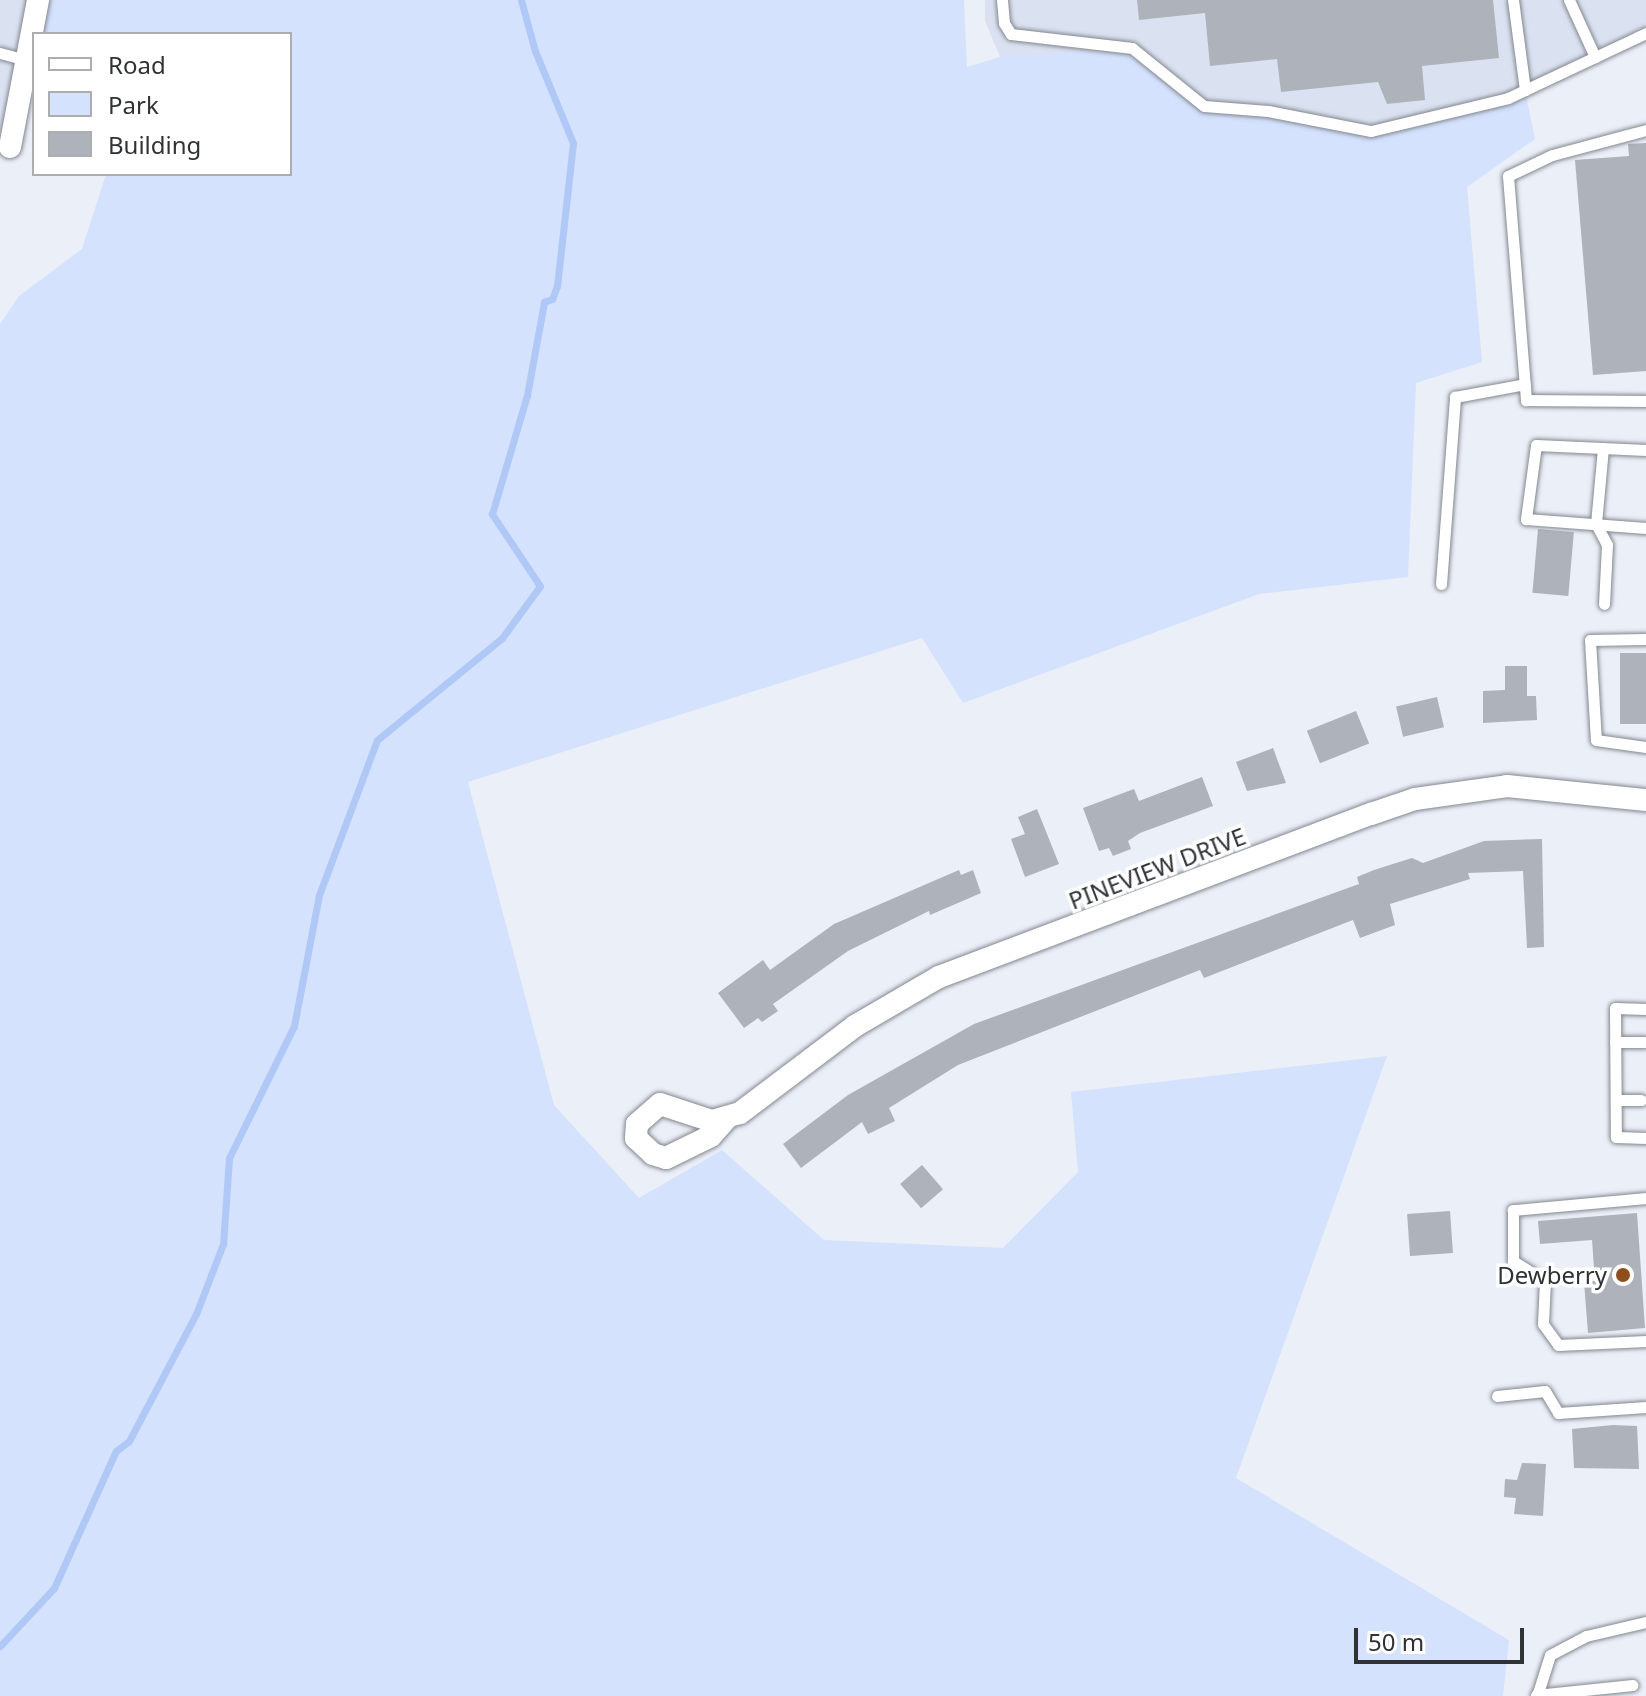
<!DOCTYPE html>
<style>
body{margin:0}
#map{position:relative;width:1646px;height:1696px;overflow:hidden;background:#ebeff8;font-family:"Noto Sans",sans-serif}
div>[style]{position:absolute}
.built>*{inset:0;background:#dae2f1}
.green>*{inset:0;background:#d4e2fe}
.stream>*{height:7px;margin:-3.5px;padding:0 3.5px;transform-origin:3.5px;border-radius:3.5px;background:#b0c8f6}
.building>*{inset:0;background:#aeb2ba;transform-origin:0 0}
.roads{filter:drop-shadow(0 0 2px #83878f) drop-shadow(0 0 2px #83878f)}
.lane>*{height:11px;margin:-5.5px;padding:0 5.5px;transform-origin:5.5px;border-radius:5.5px;background:#fff}
.street>*{height:22px;margin:-11px;padding:0 11px;transform-origin:11px;border-radius:11px;background:#fff}
.dots>*{width:22px;height:22px;translate:-50% -50%;box-sizing:border-box;border:4px solid #fff;border-radius:50%}
span{translate:-50% -50%;white-space:nowrap;text-align:center;line-height:1.15;-webkit-text-stroke:7px #fff;paint-order:stroke}
.street-label{font-size:24px;color:#303235}
.poi-label{font-size:24px;color:#303235}
.right{translate:-100% -50%;text-align:right}
.legend{position:absolute;left:32px;top:32px;width:260px;height:144px;box-sizing:border-box;background:#fff;border:2px solid #acadae;margin:0;padding:10px 14px;list-style:none;font-size:24px;color:#303235}
.legend li{display:flex;align-items:center;gap:16px;height:40px}
.legend b{width:40px;border:2px solid #acadae}
.scale{position:absolute;left:1354px;top:1628px;width:170px;height:36px;box-sizing:border-box;border:4px solid #303235;border-top:0;padding-left:10px;font-size:24px;line-height:28px;white-space:nowrap;color:#303235;-webkit-text-stroke:6px #fff;paint-order:stroke}
</style>
<div id="map">
<div class="built">
<div style="clip-path:polygon(0 0,38px 0,0 150px)"></div>
<div style="clip-path:polygon(985px 0,1646px 0,1646px 33px,1508px 98px,1371px 131px,1204px 106px,1044px 57px,1000px 57px,985px 21px)"></div>
</div>
<div class="green">
<div style="clip-path:polygon(38px 0,964px 0,967px 67px,1000px 57px,1132px 48px,1205px 106px,1371px 131px,1525px 90px,1535px 139px,1467px 187px,1482px 362px,1416px 383px,1408px 577px,1259px 594px,963px 703px,922px 638px,468px 782px,554px 1105px,639px 1198px,722px 1150px,824px 1240px,1003px 1248px,1078px 1172px,1071px 1092px,1387px 1056px,1236px 1478px,1509px 1640px,1503px 1696px,0 1696px,0 324px,19px 296px,82px 249px,106px 174px,290px 174px,290px 34px,34px 34px)"></div>
</div>
<div class="stream">
<div style="left:0;top:1646px;width:79px;rotate:-47deg"></div>
<div style="left:54px;top:1588px;width:150px;rotate:-65.7deg"></div>
<div style="left:116px;top:1451px;width:16px;rotate:-38deg"></div>
<div style="left:129px;top:1441px;width:144px;rotate:-62.2deg"></div>
<div style="left:196px;top:1314px;width:75px;rotate:-68.9deg"></div>
<div style="left:223px;top:1244px;width:86px;rotate:-86deg"></div>
<div style="left:229px;top:1158px;width:147px;rotate:-63.8deg"></div>
<div style="left:294px;top:1026px;width:133px;rotate:-79.2deg"></div>
<div style="left:319px;top:895px;width:165px;rotate:-69.5deg"></div>
<div style="left:377px;top:740px;width:161px;rotate:-39.2deg"></div>
<div style="left:502px;top:638px;width:64px;rotate:-53.8deg"></div>
<div style="left:540px;top:586px;width:87px;rotate:-123.7deg"></div>
<div style="left:492px;top:514px;width:124px;rotate:-73.6deg"></div>
<div style="left:527px;top:395px;width:95px;rotate:-79.6deg"></div>
<div style="left:544px;top:302px;width:9px;rotate:-21deg"></div>
<div style="left:552px;top:299px;width:14px;rotate:-69deg"></div>
<div style="left:557px;top:286px;width:144px;rotate:-83.6deg"></div>
<div style="left:573px;top:143px;width:100px;rotate:-112.4deg"></div>
<div style="left:535px;top:51px;width:53px;rotate:-105.4deg"></div>
</div>
<div class="building">
<div style="clip-path:polygon(1137px 0,1493px 0,1499px 58px,1422px 66px,1425px 100px,1387px 104px,1378px 82px,1281px 92px,1277px 59px,1210px 66px,1205px 13px,1139px 20px)"></div>
<div style="clip-path:polygon(1646px 143px,1646px 371px,1593px 375px,1575px 160px,1629px 156px,1628px 144px)"></div>
<div style="left:1538px;top:529px;width:36px;height:64px;rotate:5deg"></div>
<div style="left:1620px;top:653px;width:26px;height:71px"></div>
<div style="clip-path:polygon(1505px 666px,1527px 666px,1527px 696px,1536px 696px,1537px 720px,1483px 723px,1483px 691px,1505px 690px)"></div>
<div style="left:1437px;top:697px;width:31px;height:42px;rotate:77deg"></div>
<div style="left:1356px;top:711px;width:35px;height:53px;rotate:68deg"></div>
<div style="clip-path:polygon(1273px 748px,1286px 783px,1247px 791px,1236px 762px)"></div>
<div style="clip-path:polygon(1202px 777px,1213px 806px,1140px 833px,1128px 841px,1131px 849px,1113px 856px,1109px 848px,1099px 851px,1083px 808px,1134px 789px,1139px 801px)"></div>
<div style="clip-path:polygon(1037px 809px,1059px 864px,1025px 877px,1011px 839px,1025px 834px,1018px 817px)"></div>
<div style="clip-path:polygon(1542px 839px,1544px 947px,1527px 948px,1523px 871px,1468px 873px,1470px 879px,1390px 904px,1395px 925px,1360px 938px,1353px 920px,1204px 978px,1200px 970px,958px 1065px,889px 1108px,895px 1121px,868px 1134px,862px 1122px,801px 1168px,783px 1144px,848px 1095px,974px 1024px,1359px 884px,1357px 877px,1374px 870px,1412px 858px,1423px 863px,1484px 841px)"></div>
<div style="clip-path:polygon(959px 870px,961px 875px,973px 870px,981px 893px,930px 915px,929px 911px,848px 951px,773px 1004px,778px 1011px,762px 1022px,758px 1018px,744px 1028px,718px 993px,763px 960px,770px 970px,834px 924px)"></div>
<div style="left:922px;top:1165px;width:32px;height:29px;rotate:49deg"></div>
<div style="left:1450px;top:1211px;width:42px;height:43px;rotate:86deg"></div>
<div style="clip-path:polygon(1637px 1213px,1645px 1328px,1588px 1333px,1584px 1282px,1595px 1281px,1592px 1240px,1540px 1244px,1538px 1221px)"></div>
<div style="clip-path:polygon(1613px 1425px,1637px 1426px,1639px 1469px,1574px 1468px,1572px 1429px)"></div>
<div style="clip-path:polygon(1522px 1463px,1546px 1464px,1543px 1516px,1514px 1514px,1516px 1498px,1504px 1497px,1505px 1479px,1517px 1480px)"></div>
</div>
<div class="roads">
<div class="lane">
<div style="left:1002px;top:0;width:23px;rotate:85deg"></div>
<div style="left:1004px;top:23px;width:13px;rotate:58deg"></div>
<div style="left:1011px;top:34px;width:122px;rotate:6.6deg"></div>
<div style="left:1132px;top:48px;width:92px;rotate:38.9deg"></div>
<div style="left:1204px;top:106px;width:64px;rotate:4.5deg"></div>
<div style="left:1268px;top:111px;width:105px;rotate:11deg"></div>
<div style="left:1371px;top:131px;width:141px;rotate:-13.5deg"></div>
<div style="left:1508px;top:98px;width:153px;rotate:-25.2deg"></div>
<div style="left:1513px;top:0;width:91px;rotate:82.4deg"></div>
<div style="left:1569px;top:0;width:63px;rotate:65.5deg"></div>
<div style="left:0;top:53px;width:28px;rotate:15deg"></div>
<div style="left:1646px;top:130px;width:97px;rotate:165.1deg"></div>
<div style="left:1552px;top:155px;width:49px;rotate:154.5deg"></div>
<div style="left:1508px;top:176px;width:225px;rotate:85.4deg"></div>
<div style="left:1526px;top:400px;width:120px;rotate:0.5deg"></div>
<div style="left:1603px;top:448px;width:76px;rotate:95.3deg"></div>
<div style="left:1596px;top:524px;width:24px;rotate:62deg"></div>
<div style="left:1607px;top:545px;width:59px;rotate:92.9deg"></div>
<div style="left:1646px;top:450px;width:110px;rotate:-177.4deg"></div>
<div style="left:1536px;top:445px;width:75px;rotate:97.7deg"></div>
<div style="left:1526px;top:519px;width:120px;rotate:4.3deg"></div>
<div style="left:1441px;top:584px;width:188px;rotate:-85.7deg"></div>
<div style="left:1455px;top:397px;width:71px;rotate:-10.5deg"></div>
<div style="left:1646px;top:639px;width:56px;rotate:179deg"></div>
<div style="left:1590px;top:640px;width:100px;rotate:86.6deg"></div>
<div style="left:1596px;top:740px;width:50px;rotate:8deg"></div>
<div style="left:1646px;top:1009px;width:31px;rotate:-178deg"></div>
<div style="left:1615px;top:1008px;width:129px;rotate:89.6deg"></div>
<div style="left:1616px;top:1137px;width:30px;rotate:2deg"></div>
<div style="left:1615px;top:1042px;width:29px"></div>
<div style="left:1616px;top:1100px;width:25px"></div>
<div style="left:1646px;top:1198px;width:134px;rotate:174.8deg"></div>
<div style="left:1513px;top:1210px;width:51px;rotate:90deg"></div>
<div style="left:1513px;top:1261px;width:38px;rotate:32deg"></div>
<div style="left:1545px;top:1281px;width:43px;rotate:92.7deg"></div>
<div style="left:1543px;top:1324px;width:26px;rotate:54deg"></div>
<div style="left:1558px;top:1345px;width:88px;rotate:-2.6deg"></div>
<div style="left:1497px;top:1396px;width:48px;rotate:-5.9deg"></div>
<div style="left:1545px;top:1391px;width:26px;rotate:59deg"></div>
<div style="left:1558px;top:1413px;width:88px;rotate:-3.9deg"></div>
<div style="left:1536px;top:1695px;width:97px;rotate:-5.9deg"></div>
<div style="left:1537px;top:1696px;width:43px;rotate:-72.4deg"></div>
<div style="left:1550px;top:1655px;width:41px;rotate:-27.8deg"></div>
<div style="left:1586px;top:1636px;width:62px;rotate:-13.1deg"></div>
</div>
<div class="street">
<div style="left:10px;top:147px;width:150px;rotate:-79.2deg"></div>
<div style="left:727px;top:1118px;width:24px;rotate:132deg"></div>
<div style="left:711px;top:1136px;width:50px;rotate:153.9deg"></div>
<div style="left:666px;top:1158px;width:14px;rotate:-163deg"></div>
<div style="left:653px;top:1154px;width:23px;rotate:-137deg"></div>
<div style="left:636px;top:1138px;width:14px;rotate:-86deg"></div>
<div style="left:637px;top:1124px;width:30px;rotate:-41deg"></div>
<div style="left:660px;top:1104px;width:55px;rotate:18.1deg"></div>
<div style="left:712px;top:1121px;width:29px;rotate:-16deg"></div>
<div style="left:740px;top:1113px;width:144px;rotate:-37.1deg"></div>
<div style="left:855px;top:1026px;width:97px;rotate:-30.3deg"></div>
<div style="left:939px;top:977px;width:462px;rotate:-20.7deg"></div>
<div style="left:1371px;top:814px;width:46px;rotate:-18.8deg"></div>
<div style="left:1415px;top:799px;width:93px;rotate:-8deg"></div>
<div style="left:1507px;top:786px;width:140px;rotate:5.8deg"></div>
</div>
</div>
<div class="dots">
<div style="left:1623px;top:1275px;background:#904e1c"></div>
</div>
<div class="street-label">
<span style="left:1157px;top:868px;rotate:-21deg">PINEVIEW DRIVE</span>
</div>
<div class="poi-label">
<span class="right" style="left:1607px;top:1275px">Dewberry</span>
</div>
<ul class="legend">
<li><b style="height:10px;background:#fff"></b>Road</li>
<li><b style="height:22px;background:#d4e2fe"></b>Park</li>
<li><b style="height:22px;background:#aeb2ba"></b>Building</li>
</ul>
<div class="scale">50 m</div>
</div>
